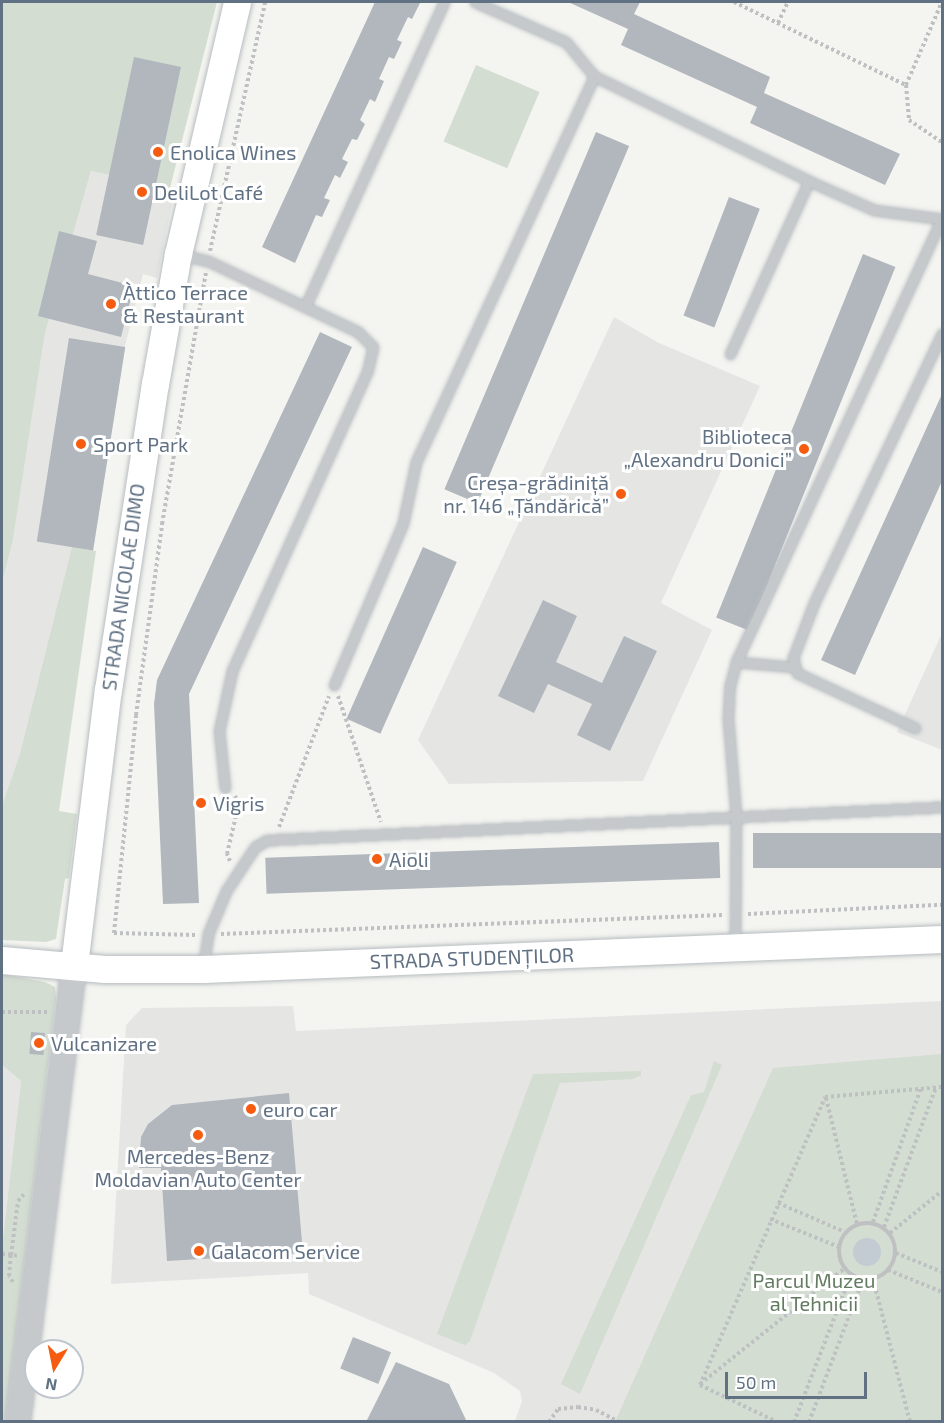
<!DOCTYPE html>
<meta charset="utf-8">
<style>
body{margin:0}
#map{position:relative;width:944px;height:1423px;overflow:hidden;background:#f4f5f0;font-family:"Exo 2",sans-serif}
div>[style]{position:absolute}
.built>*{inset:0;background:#e5e6e4}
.green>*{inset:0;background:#d4ddd1;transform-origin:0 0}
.water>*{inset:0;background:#c3ccd2}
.round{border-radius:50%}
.building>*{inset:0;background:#b1b7bd;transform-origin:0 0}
.path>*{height:4px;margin-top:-2px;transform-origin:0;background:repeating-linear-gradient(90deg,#bec0c2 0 3px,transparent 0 6px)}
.path>.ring{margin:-2px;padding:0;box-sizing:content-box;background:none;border:4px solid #bec0c2;border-radius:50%}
.roads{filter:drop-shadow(0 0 2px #b7bcc1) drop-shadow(0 0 2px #b7bcc1)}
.service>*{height:9px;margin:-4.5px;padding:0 4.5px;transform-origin:4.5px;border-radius:4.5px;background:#c6c9cc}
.tertiary>*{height:24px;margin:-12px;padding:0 12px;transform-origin:12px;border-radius:12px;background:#c6c9cc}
.secondary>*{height:27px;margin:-13.5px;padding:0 13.5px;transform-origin:13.5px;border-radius:13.5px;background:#fff}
.dots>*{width:16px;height:16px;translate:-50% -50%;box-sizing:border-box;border:3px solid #fff;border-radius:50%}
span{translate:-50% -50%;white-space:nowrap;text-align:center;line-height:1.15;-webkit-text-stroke:6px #fff;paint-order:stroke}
.poi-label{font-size:20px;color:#607184}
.left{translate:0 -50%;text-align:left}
.right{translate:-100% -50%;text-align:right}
.street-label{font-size:20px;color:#607184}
.park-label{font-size:20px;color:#637b60}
.frame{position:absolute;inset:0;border:3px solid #607184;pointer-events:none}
.north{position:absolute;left:24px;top:1339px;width:60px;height:60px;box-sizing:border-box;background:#fff;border:2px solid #bfc6ce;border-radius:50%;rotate:190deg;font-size:16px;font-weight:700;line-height:24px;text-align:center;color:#607184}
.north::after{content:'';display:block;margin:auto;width:21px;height:27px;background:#f55c0f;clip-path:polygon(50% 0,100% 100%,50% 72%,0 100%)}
.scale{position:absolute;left:725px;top:1372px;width:142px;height:27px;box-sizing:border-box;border:3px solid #607184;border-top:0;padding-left:8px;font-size:18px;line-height:21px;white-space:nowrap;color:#607184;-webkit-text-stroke:4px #fff;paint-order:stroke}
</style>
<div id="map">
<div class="built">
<div style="clip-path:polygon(91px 171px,175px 189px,157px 278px,143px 274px,125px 346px,93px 551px,2px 805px,2px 583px,13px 540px,45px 333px)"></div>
<div style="clip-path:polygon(614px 317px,657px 342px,760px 386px,661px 603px,712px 630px,643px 781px,449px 784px,418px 740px)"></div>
<div style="clip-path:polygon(942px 633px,942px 750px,897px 732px)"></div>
<div style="clip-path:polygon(942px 1001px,942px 1421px,515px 1421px,522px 1401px,520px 1391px,494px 1373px,309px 1294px,308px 1273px,111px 1284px,126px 1025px,142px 1008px,293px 1006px,296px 1031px)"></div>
<div style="clip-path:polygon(2px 1065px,21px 1081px,2px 1258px)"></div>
</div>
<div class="green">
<div style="clip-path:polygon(2px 2px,217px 2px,170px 188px,91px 171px,45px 333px,13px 540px,2px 583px)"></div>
<div style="left:476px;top:65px;width:69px;height:83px;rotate:23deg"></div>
<div style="clip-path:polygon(72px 547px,96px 551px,59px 811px,77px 814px,69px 878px,65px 879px,56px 939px,46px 942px,2px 940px,2px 805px,20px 754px)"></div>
<div style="clip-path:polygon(2px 974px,45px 982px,55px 987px,56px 999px,5px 1422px,2px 1421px,2px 1249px,21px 1081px,2px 1065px)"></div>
<div style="clip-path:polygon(942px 1054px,942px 1421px,615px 1422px,773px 1068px)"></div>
<div style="clip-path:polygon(714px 1061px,722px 1065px,580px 1394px,561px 1384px,691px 1095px,704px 1092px)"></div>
<div style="clip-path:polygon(641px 1071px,641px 1075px,633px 1079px,560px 1083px,470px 1341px,465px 1345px,437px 1334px,533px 1074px)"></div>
</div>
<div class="water">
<div class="round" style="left:853px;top:1238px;width:28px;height:28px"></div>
</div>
<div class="building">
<div style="clip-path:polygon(375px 2px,420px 3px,412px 19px,408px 17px,397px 40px,402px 42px,394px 59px,389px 57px,379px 79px,384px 81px,375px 102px,370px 99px,360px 120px,365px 124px,357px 140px,352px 139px,342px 159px,348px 162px,340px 178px,335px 175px,324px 198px,330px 200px,322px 217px,316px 215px,295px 263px,262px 247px)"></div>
<div style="clip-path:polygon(568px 2px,640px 2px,634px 14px,770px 77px,764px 93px,900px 154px,885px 185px,750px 123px,757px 107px,621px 45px,628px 29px)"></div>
<div style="left:134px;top:57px;width:48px;height:182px;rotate:12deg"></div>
<div style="left:596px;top:132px;width:36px;height:388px;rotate:23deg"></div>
<div style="left:729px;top:197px;width:33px;height:127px;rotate:21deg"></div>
<div style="clip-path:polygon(59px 231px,97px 241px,88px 274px,134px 286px,121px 337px,38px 316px)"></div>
<div style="left:863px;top:254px;width:35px;height:392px;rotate:22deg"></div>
<div style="clip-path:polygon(320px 332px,352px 347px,189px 694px,199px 903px,163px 904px,154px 704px,157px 680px)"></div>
<div style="left:69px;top:338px;width:57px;height:206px;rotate:9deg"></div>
<div style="clip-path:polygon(942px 394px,942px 481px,855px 675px,821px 660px)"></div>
<div style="left:423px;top:547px;width:37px;height:188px;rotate:24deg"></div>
<div style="clip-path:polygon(543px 600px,577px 616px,556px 662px,602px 683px,624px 636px,657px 651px,610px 751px,577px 735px,592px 704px,548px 684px,534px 713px,498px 696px)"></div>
<div style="left:942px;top:833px;width:35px;height:189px;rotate:90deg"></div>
<div style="left:719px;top:842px;width:36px;height:454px;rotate:88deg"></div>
<div style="left:31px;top:1032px;width:14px;height:22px;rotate:4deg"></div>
<div style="clip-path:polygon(289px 1093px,303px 1253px,167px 1261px,161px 1168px,139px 1168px,141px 1137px,148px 1124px,172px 1105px)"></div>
<div style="left:353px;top:1337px;width:41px;height:34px;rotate:22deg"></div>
<div style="clip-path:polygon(396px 1362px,449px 1384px,467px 1422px,366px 1422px)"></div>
</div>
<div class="path">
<div style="left:734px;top:2px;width:191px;rotate:25.8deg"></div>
<div style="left:906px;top:85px;width:35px;rotate:85deg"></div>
<div style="left:909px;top:120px;width:40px;rotate:34deg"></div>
<div style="left:778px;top:23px;width:23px;rotate:-65deg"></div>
<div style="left:906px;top:85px;width:90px;rotate:-66.6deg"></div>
<div style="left:210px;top:251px;width:255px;rotate:-77.5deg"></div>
<div style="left:338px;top:696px;width:133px;rotate:71.2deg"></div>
<div style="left:279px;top:827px;width:140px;rotate:-69.1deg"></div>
<div style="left:230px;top:861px;width:8px;rotate:-113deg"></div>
<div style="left:227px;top:854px;width:52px;rotate:-76.8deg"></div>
<div style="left:239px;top:803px;width:8px;rotate:-120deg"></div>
<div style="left:748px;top:914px;width:194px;rotate:-2.7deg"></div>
<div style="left:221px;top:934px;width:502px;rotate:-2.17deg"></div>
<div style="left:195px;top:935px;width:81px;rotate:-178.6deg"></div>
<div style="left:114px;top:933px;width:219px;rotate:-84.2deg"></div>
<div style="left:136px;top:715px;width:193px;rotate:-82.2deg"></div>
<div style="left:162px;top:524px;width:255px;rotate:-80.1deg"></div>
<div style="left:2px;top:1012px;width:47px"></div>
<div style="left:825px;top:1097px;width:117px;rotate:-4.9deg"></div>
<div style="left:826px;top:1098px;width:130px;rotate:76.2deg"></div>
<div style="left:778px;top:1203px;width:73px;rotate:23.4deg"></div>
<div style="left:770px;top:1219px;width:74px;rotate:22.1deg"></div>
<div style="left:873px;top:1222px;width:142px;rotate:-70.3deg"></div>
<div class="ring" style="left:839px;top:1223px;width:52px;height:52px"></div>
<div style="left:884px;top:1227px;width:149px;rotate:-69.6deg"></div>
<div style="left:890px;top:1233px;width:67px;rotate:-38.9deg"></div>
<div style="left:896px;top:1253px;width:50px;rotate:22.4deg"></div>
<div style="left:2px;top:1254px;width:18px;rotate:6deg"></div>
<div style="left:888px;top:1270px;width:58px;rotate:22.2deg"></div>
<div style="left:873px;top:1279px;width:148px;rotate:75.5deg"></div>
<div style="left:13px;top:1282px;width:7px;rotate:-124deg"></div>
<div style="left:9px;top:1276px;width:21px;rotate:-85deg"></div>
<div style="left:11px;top:1255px;width:54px;rotate:-82.6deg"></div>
<div style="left:18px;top:1201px;width:9px;rotate:-49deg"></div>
<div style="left:700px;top:1384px;width:186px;rotate:-38.7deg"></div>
<div style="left:700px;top:1385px;width:314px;rotate:-66.5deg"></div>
<div style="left:700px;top:1385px;width:85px;rotate:25.7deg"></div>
<div style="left:549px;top:1422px;width:16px;rotate:-55deg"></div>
<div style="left:558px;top:1409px;width:20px;rotate:-6deg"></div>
<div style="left:578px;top:1407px;width:18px;rotate:9deg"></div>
<div style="left:596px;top:1410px;width:27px;rotate:27deg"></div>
<div style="left:794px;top:1422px;width:159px;rotate:-68.9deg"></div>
<div style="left:809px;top:1422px;width:153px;rotate:-69.3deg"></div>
</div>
<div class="roads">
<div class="service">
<div style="left:475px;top:2px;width:99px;rotate:23.7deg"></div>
<div style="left:566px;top:42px;width:44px;rotate:50.5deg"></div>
<div style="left:594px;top:76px;width:239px;rotate:26deg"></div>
<div style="left:182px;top:255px;width:27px;rotate:13deg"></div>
<div style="left:208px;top:261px;width:166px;rotate:25.3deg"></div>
<div style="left:358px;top:332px;width:21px;rotate:45deg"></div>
<div style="left:373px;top:347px;width:26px;rotate:103deg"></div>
<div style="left:367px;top:372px;width:328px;rotate:114.3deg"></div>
<div style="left:232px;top:671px;width:61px;rotate:102.2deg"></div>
<div style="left:219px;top:731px;width:57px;rotate:84deg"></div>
<div style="left:305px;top:307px;width:335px;rotate:-65.5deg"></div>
<div style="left:730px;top:354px;width:190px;rotate:-65.5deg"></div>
<div style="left:809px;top:181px;width:71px;rotate:24deg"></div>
<div style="left:874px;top:210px;width:69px;rotate:7.5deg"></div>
<div style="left:736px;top:662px;width:489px;rotate:-65.1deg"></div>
<div style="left:334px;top:685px;width:176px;rotate:-66.9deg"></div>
<div style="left:403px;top:523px;width:62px;rotate:-78deg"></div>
<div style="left:416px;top:462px;width:425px;rotate:-65.2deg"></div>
<div style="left:915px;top:728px;width:130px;rotate:-155deg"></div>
<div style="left:797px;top:673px;width:16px;rotate:-105deg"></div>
<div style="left:793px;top:658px;width:59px;rotate:-69.1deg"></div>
<div style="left:814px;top:603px;width:298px;rotate:-64.6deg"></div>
<div style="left:735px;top:946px;width:130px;rotate:-89.6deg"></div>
<div style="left:736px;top:816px;width:98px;rotate:-94.7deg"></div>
<div style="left:728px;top:718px;width:33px;rotate:-87deg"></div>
<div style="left:730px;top:685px;width:24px;rotate:-75deg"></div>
<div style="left:736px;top:662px;width:57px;rotate:5deg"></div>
<div style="left:203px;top:967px;width:33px;rotate:-81deg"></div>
<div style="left:208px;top:934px;width:47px;rotate:-67.3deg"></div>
<div style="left:226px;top:891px;width:53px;rotate:-56.6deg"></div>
<div style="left:255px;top:847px;width:14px;rotate:-30deg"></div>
<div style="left:267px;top:840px;width:676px;rotate:-2.8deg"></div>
</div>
<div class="tertiary">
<div style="left:18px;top:1422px;width:460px;rotate:-83deg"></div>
</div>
<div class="secondary">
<div style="left:2px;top:960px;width:103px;rotate:5deg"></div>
<div style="left:105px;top:969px;width:98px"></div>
<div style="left:203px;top:969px;width:740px;rotate:-2.32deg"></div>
<div style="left:74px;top:965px;width:277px;rotate:-83deg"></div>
<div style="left:108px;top:690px;width:310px;rotate:-81.3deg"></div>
<div style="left:155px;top:384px;width:132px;rotate:-80deg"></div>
<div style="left:178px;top:254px;width:259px;rotate:-76.8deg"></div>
</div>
</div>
<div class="dots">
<div style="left:158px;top:152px;background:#f55c0f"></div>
<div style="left:142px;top:192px;background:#f55c0f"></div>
<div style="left:111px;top:304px;background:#f55c0f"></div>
<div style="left:81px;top:444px;background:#f55c0f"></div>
<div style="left:804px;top:449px;background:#f55c0f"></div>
<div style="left:621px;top:494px;background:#f55c0f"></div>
<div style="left:201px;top:803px;background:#f55c0f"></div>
<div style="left:377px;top:859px;background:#f55c0f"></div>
<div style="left:39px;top:1043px;background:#f55c0f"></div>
<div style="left:251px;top:1109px;background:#f55c0f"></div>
<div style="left:198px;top:1135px;background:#f55c0f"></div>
<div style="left:199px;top:1251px;background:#f55c0f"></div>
</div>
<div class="poi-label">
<span class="left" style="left:170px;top:152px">Enolica Wines</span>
<span class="left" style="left:154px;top:192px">DeliLot Café</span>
<span class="left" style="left:123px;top:304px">Àttico Terrace<br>&amp; Restaurant</span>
<span class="right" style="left:792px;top:448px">Biblioteca<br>„Alexandru Donici”</span>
<span class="left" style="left:93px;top:444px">Sport Park</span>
<span class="right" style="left:609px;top:494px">Creșa-grădiniță<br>nr. 146 „Țăndărică”</span>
<span class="left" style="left:213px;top:803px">Vigris</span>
<span class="left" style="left:389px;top:859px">Aioli</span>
<span class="left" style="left:51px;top:1043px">Vulcanizare</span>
<span class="left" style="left:263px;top:1109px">euro car</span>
<span style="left:198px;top:1168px">Mercedes-Benz<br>Moldavian Auto Center</span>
<span class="left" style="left:211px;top:1251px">Galacom Service</span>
</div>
<div class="street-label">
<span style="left:123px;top:587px;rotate:-82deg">STRADA NICOLAE DIMO</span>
<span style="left:472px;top:958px;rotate:-2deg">STRADA STUDENȚILOR</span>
</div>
<div class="park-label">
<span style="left:814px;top:1292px">Parcul Muzeu<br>al Tehnicii</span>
</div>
<div class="frame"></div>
<div class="north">N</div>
<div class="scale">50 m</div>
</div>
